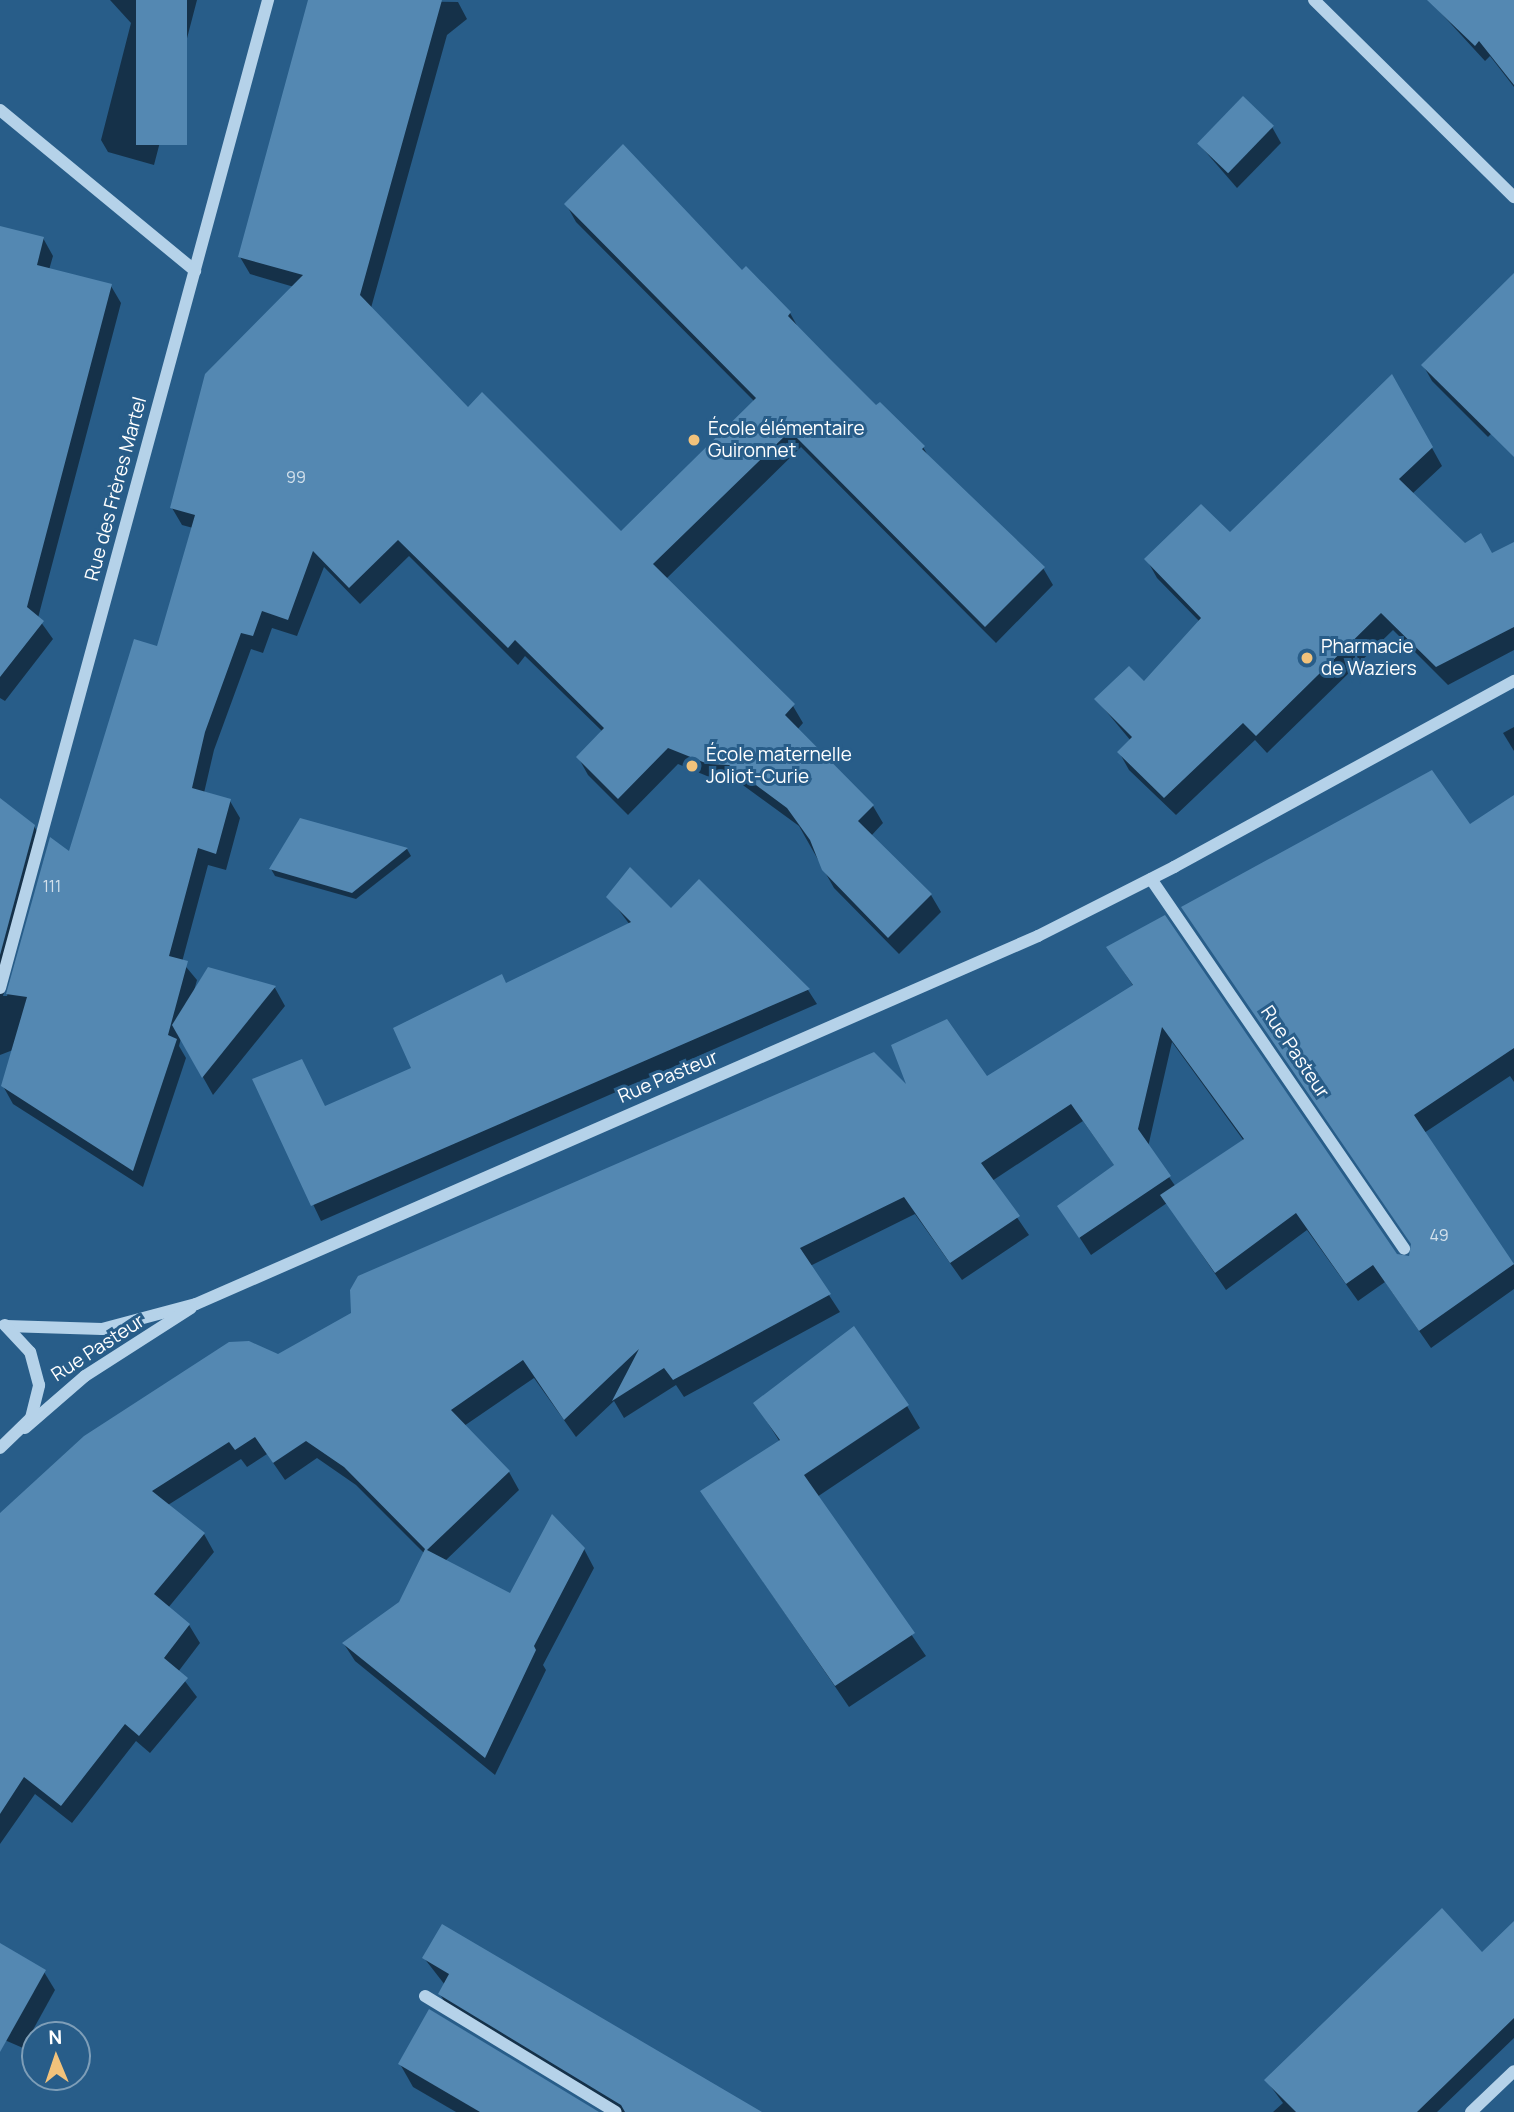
<!DOCTYPE html>
<meta charset="utf-8">
<style>
body{margin:0}
#map{position:relative;width:1514px;height:2112px;overflow:hidden;background:#285d89;font-family:Manrope,sans-serif}
div>[style]{position:absolute}
.shadow>*{inset:0;background:#0007}
.building>*{inset:0;background:#5488b2;transform-origin:0 0}
.minor>*{height:12px;margin:-6px;padding:0 6px;transform-origin:6px;border-radius:6px;background:#b5d2e9}
.dots>*{width:19px;height:19px;translate:-50% -50%;box-sizing:border-box;border:4px solid #285d89;border-radius:50%}
span{translate:-50% -50%;white-space:nowrap;text-align:center;line-height:1.15;-webkit-text-stroke:6px #285d89;paint-order:stroke}
.number-label{font-size:16px;color:#d4e1ec}
.number-label span{-webkit-text-stroke-width:0}
.poi-label{font-size:19px;color:#fff}
.left{translate:0 -50%;text-align:left}
.street-label{font-size:19px;color:#fff}
.north{position:absolute;left:21px;top:2021px;width:70px;height:70px;box-sizing:border-box;background:#285d89;border:2px solid #7e9eb8;border-radius:50%;rotate:358deg;font-size:19px;font-weight:700;line-height:28px;text-align:center;color:#fff}
.north::after{content:'';display:block;margin:auto;width:24px;height:32px;background:#f1c27b;clip-path:polygon(50% 0,100% 100%,50% 72%,0 100%)}
</style>
<div id="map">
<div class="shadow">
<div style="clip-path:polygon(110px 0,197px 0,154px 165px,108px 152px,101px 140px,131px 23px)"></div>
<div style="clip-path:polygon(309px 0,458px 2px,467px 19px,447px 35px,371px 308px,468px 410px,621px 533px,755px 402px,576px 222px,566px 204px,743px 273px,790px 313px,800px 331px,876px 407px,923px 447px,931px 461px,1043px 568px,1053px 585px,996px 643px,801px 447px,666px 579px,793px 706px,803px 723px,797px 730px,873px 806px,883px 823px,871px 836px,931px 895px,941px 912px,899px 954px,834px 888px,799px 826px,740px 783px,719px 781px,678px 764px,628px 815px,588px 775px,578px 757px,603px 732px,525px 656px,518px 665px,409px 556px,360px 604px,324px 567px,297px 636px,272px 628px,263px 653px,251px 649px,214px 750px,204px 793px,230px 801px,240px 818px,226px 870px,208px 865px,182px 962px,197px 980px,194px 991px,209px 969px,275px 988px,285px 1006px,213px 1095px,181px 1038px,179px 1046px,186px 1058px,143px 1187px,13px 1104px,3px 1086px,13px 1050px,0 1055px,0 801px,34px 826px,44px 844px,3px 996px,7px 996px,51px 840px,70px 854px,158px 648px,193px 528px,182px 525px,172px 508px,294px 287px,250px 274px,240px 257px)"></div>
<div style="clip-path:polygon(1429px 0,1504px 0,1514px 11px,1514px 87px,1490px 56px,1485px 61px)"></div>
<div style="clip-path:polygon(1272px 127px,1281px 143px,1237px 188px,1198px 143px)"></div>
<div style="clip-path:polygon(0 228px,43px 238px,53px 256px,49px 270px,111px 286px,121px 303px,38px 618px,53px 639px,5px 701px,0 698px)"></div>
<div style="clip-path:polygon(1514px 276px,1514px 410px,1488px 437px,1432px 381px,1423px 365px)"></div>
<div style="clip-path:polygon(1392px 376px,1442px 466px,1412px 494px,1465px 545px,1491px 555px,1514px 544px,1514px 650px,1448px 685px,1393px 630px,1267px 753px,1255px 740px,1176px 815px,1129px 770px,1119px 752px,1131px 741px,1096px 699px,1144px 684px,1200px 622px,1157px 578px,1147px 560px,1230px 535px)"></div>
<div style="clip-path:polygon(1514px 727px,1514px 751px,1503px 733px)"></div>
<div style="clip-path:polygon(evenodd,1514px 797px,1514px 1082px,1510px 1076px,1424px 1133px,1514px 1265px,1514px 1289px,1431px 1348px,1385px 1282px,1358px 1301px,1307px 1230px,1226px 1290px,1167px 1203px,1091px 1255px,1059px 1206px,1115px 1166px,1083px 1121px,992px 1181px,1029px 1235px,962px 1280px,915px 1214px,810px 1266px,840px 1312px,684px 1397px,676px 1385px,624px 1418px,614px 1401px,576px 1437px,534px 1378px,464px 1426px,509px 1472px,519px 1490px,445px 1561px,511px 1595px,584px 1549px,594px 1568px,543px 1665px,546px 1670px,495px 1775px,355px 1661px,344px 1644px,400px 1603px,425px 1554px,356px 1485px,317px 1458px,285px 1480px,267px 1454px,247px 1467px,241px 1459px,168px 1505px,204px 1534px,214px 1552px,168px 1608px,189px 1625px,200px 1643px,178px 1672px,197px 1697px,150px 1753px,136px 1741px,72px 1823px,35px 1794px,0 1844px,0 1516px,278px 1356px,911px 1091px,986px 1079px,1134px 987px,1108px 948px,1396px 1256px,1410px 1259px,1413px 1246px,1183px 908px,1470px 826px,1514px 797px,1172px 1042px,1244px 1141px,1176px 1187px,1148px 1147px,1172px 1042px)"></div>
<div style="clip-path:polygon(301px 820px,407px 849px,411px 856px,356px 899px,275px 876px,271px 869px)"></div>
<div style="clip-path:polygon(609px 897px,671px 910px,808px 990px,817px 1004px,321px 1221px,254px 1080px,325px 1108px,413px 1068px,506px 985px,630px 925px)"></div>
<div style="clip-path:polygon(755px 1403px,907px 1406px,920px 1428px,817px 1497px,926px 1656px,849px 1707px,702px 1492px,780px 1442px)"></div>
<div style="clip-path:polygon(1514px 1924px,1514px 2038px,1437px 2112px,1273px 2112px,1283px 2103px,1266px 2080px,1482px 1954px)"></div>
<div style="clip-path:polygon(0 1945px,44px 1972px,55px 1990px,23px 2048px,0 2038px)"></div>
<div style="clip-path:polygon(424px 1958px,759px 2112px,610px 2112px,453px 2017px,440px 1994px,445px 1985px)"></div>
<div style="clip-path:polygon(400px 2064px,596px 2112px,456px 2112px,413px 2087px)"></div>
</div>
<div class="building">
<div style="left:136px;top:0;width:51px;height:145px"></div>
<div style="clip-path:polygon(308px 0,442px 0,360px 295px,468px 407px,482px 392px,621px 531px,756px 398px,564px 204px,623px 144px,742px 270px,746px 266px,791px 312px,788px 316px,829px 358px,876px 405px,880px 402px,925px 446px,922px 449px,1045px 567px,985px 627px,790px 431px,653px 564px,795px 704px,785px 715px,874px 805px,858px 821px,932px 894px,888px 938px,822px 870px,810px 840px,787px 808px,729px 765px,708px 764px,668px 748px,618px 799px,576px 757px,604px 728px,515px 640px,508px 648px,398px 540px,349px 588px,313px 551px,288px 620px,262px 611px,253px 636px,241px 633px,205px 732px,192px 788px,231px 799px,216px 854px,198px 848px,169px 956px,188px 961px,168px 1035px,177px 1039px,133px 1171px,1px 1086px,27px 997px,6px 994px,50px 837px,69px 851px,134px 639px,157px 646px,195px 515px,170px 508px,205px 374px,303px 275px,238px 257px)"></div>
<div style="clip-path:polygon(1427px 0,1514px 0,1514px 85px,1479px 41px,1475px 46px)"></div>
<div style="left:1243px;top:96px;width:43px;height:66px;rotate:44deg"></div>
<div style="clip-path:polygon(0 226px,44px 237px,37px 265px,112px 284px,27px 607px,44px 621px,0 677px)"></div>
<div style="clip-path:polygon(1514px 273px,1514px 457px,1421px 365px)"></div>
<div style="clip-path:polygon(1392px 374px,1433px 447px,1399px 479px,1465px 543px,1481px 533px,1492px 553px,1514px 542px,1514px 627px,1436px 667px,1381px 613px,1256px 736px,1243px 723px,1164px 798px,1117px 752px,1132px 737px,1094px 699px,1129px 666px,1144px 681px,1201px 618px,1144px 559px,1201px 504px,1230px 532px)"></div>
<div style="clip-path:polygon(1432px 770px,1470px 824px,1514px 795px,1514px 1048px,1414px 1115px,1514px 1264px,1419px 1331px,1373px 1265px,1346px 1284px,1296px 1213px,1215px 1273px,1160px 1195px,1244px 1139px,1162px 1027px,1138px 1129px,1171px 1176px,1079px 1238px,1057px 1206px,1114px 1165px,1071px 1104px,981px 1163px,1020px 1216px,950px 1263px,904px 1197px,800px 1248px,831px 1294px,673px 1380px,664px 1368px,612px 1401px,639px 1349px,564px 1420px,523px 1360px,451px 1410px,510px 1471px,427px 1550px,510px 1593px,552px 1514px,585px 1548px,534px 1646px,536px 1650px,485px 1758px,342px 1643px,399px 1602px,425px 1549px,344px 1467px,306px 1441px,273px 1463px,255px 1437px,235px 1450px,229px 1442px,152px 1491px,205px 1533px,154px 1594px,190px 1624px,164px 1658px,188px 1678px,139px 1736px,125px 1724px,61px 1806px,24px 1777px,0 1814px,0 1513px,84px 1436px,229px 1342px,249px 1341px,278px 1354px,351px 1313px,350px 1290px,358px 1276px,874px 1052px,906px 1084px,891px 1045px,947px 1019px,987px 1076px,1133px 985px,1106px 947px,1165px 915px,1397px 1254px,1409px 1256px,1411px 1244px,1181px 907px)"></div>
<div style="clip-path:polygon(0 798px,35px 825px,0 955px)"></div>
<div style="clip-path:polygon(300px 818px,408px 848px,352px 893px,269px 869px)"></div>
<div style="clip-path:polygon(630px 867px,671px 908px,699px 879px,810px 989px,311px 1206px,252px 1079px,302px 1059px,325px 1106px,411px 1068px,393px 1028px,502px 974px,506px 983px,631px 922px,606px 897px)"></div>
<div style="clip-path:polygon(208px 967px,276px 986px,202px 1078px,172px 1025px)"></div>
<div style="clip-path:polygon(854px 1326px,909px 1405px,804px 1475px,915px 1633px,835px 1686px,700px 1491px,780px 1440px,753px 1403px)"></div>
<div style="clip-path:polygon(1442px 1908px,1482px 1952px,1514px 1921px,1514px 2018px,1417px 2112px,1296px 2112px,1264px 2080px)"></div>
<div style="clip-path:polygon(442px 1924px,762px 2112px,625px 2112px,621px 2105px,438px 1994px,449px 1974px,422px 1958px)"></div>
<div style="clip-path:polygon(0 1943px,46px 1970px,0 2052px)"></div>
<div style="clip-path:polygon(429px 2009px,599px 2112px,480px 2112px,398px 2064px)"></div>
</div>
<div class="minor">
<div style="left:1314px;top:0;width:281px;rotate:44.6deg"></div>
<div style="left:0;top:110px;width:253px;rotate:39.5deg"></div>
<div style="left:1151px;top:879px;width:448px;rotate:55.6deg"></div>
<div style="left:0;top:988px;width:1024px;rotate:-74.82deg"></div>
<div style="left:6px;top:1326px;width:96px;rotate:1.8deg"></div>
<div style="left:102px;top:1329px;width:97px;rotate:-14.9deg"></div>
<div style="left:196px;top:1304px;width:919px;rotate:-23.61deg"></div>
<div style="left:1038px;top:936px;width:153px;rotate:-26.9deg"></div>
<div style="left:1174px;top:867px;width:388px;rotate:-28.7deg"></div>
<div style="left:25px;top:1428px;width:79px;rotate:-40.9deg"></div>
<div style="left:85px;top:1376px;width:126px;rotate:-32.7deg"></div>
<div style="left:0;top:1448px;width:43px;rotate:-44.1deg"></div>
<div style="left:31px;top:1418px;width:34px;rotate:-76deg"></div>
<div style="left:39px;top:1385px;width:34px;rotate:-105deg"></div>
<div style="left:30px;top:1352px;width:37px;rotate:-133deg"></div>
<div style="left:425px;top:1996px;width:223px;rotate:31.3deg"></div>
<div style="left:1471px;top:2112px;width:59px;rotate:-43.6deg"></div>
</div>
<div class="dots">
<div style="left:694px;top:440px;background:#f1c27b"></div>
<div style="left:1307px;top:658px;background:#f1c27b"></div>
<div style="left:692px;top:766px;background:#f1c27b"></div>
</div>
<div class="number-label">
<span style="left:296px;top:477px">99</span>
<span style="left:52px;top:886px">111</span>
<span style="left:1439px;top:1235px">49</span>
</div>
<div class="poi-label">
<span class="left" style="left:708px;top:440px">École élémentaire<br>Guironnet</span>
<span class="left" style="left:1321px;top:658px">Pharmacie<br>de Waziers</span>
<span class="left" style="left:706px;top:766px">École maternelle<br>Joliot-Curie</span>
</div>
<div class="street-label">
<span style="left:116px;top:489px;rotate:-75deg">Rue des Frères Martel</span>
<span style="left:1295px;top:1052px;rotate:56deg">Rue Pasteur</span>
<span style="left:668px;top:1077px;rotate:-23deg">Rue Pasteur</span>
<span style="left:98px;top:1348px;rotate:-33deg">Rue Pasteur</span>
</div>
<div class="north">N</div>
</div>
